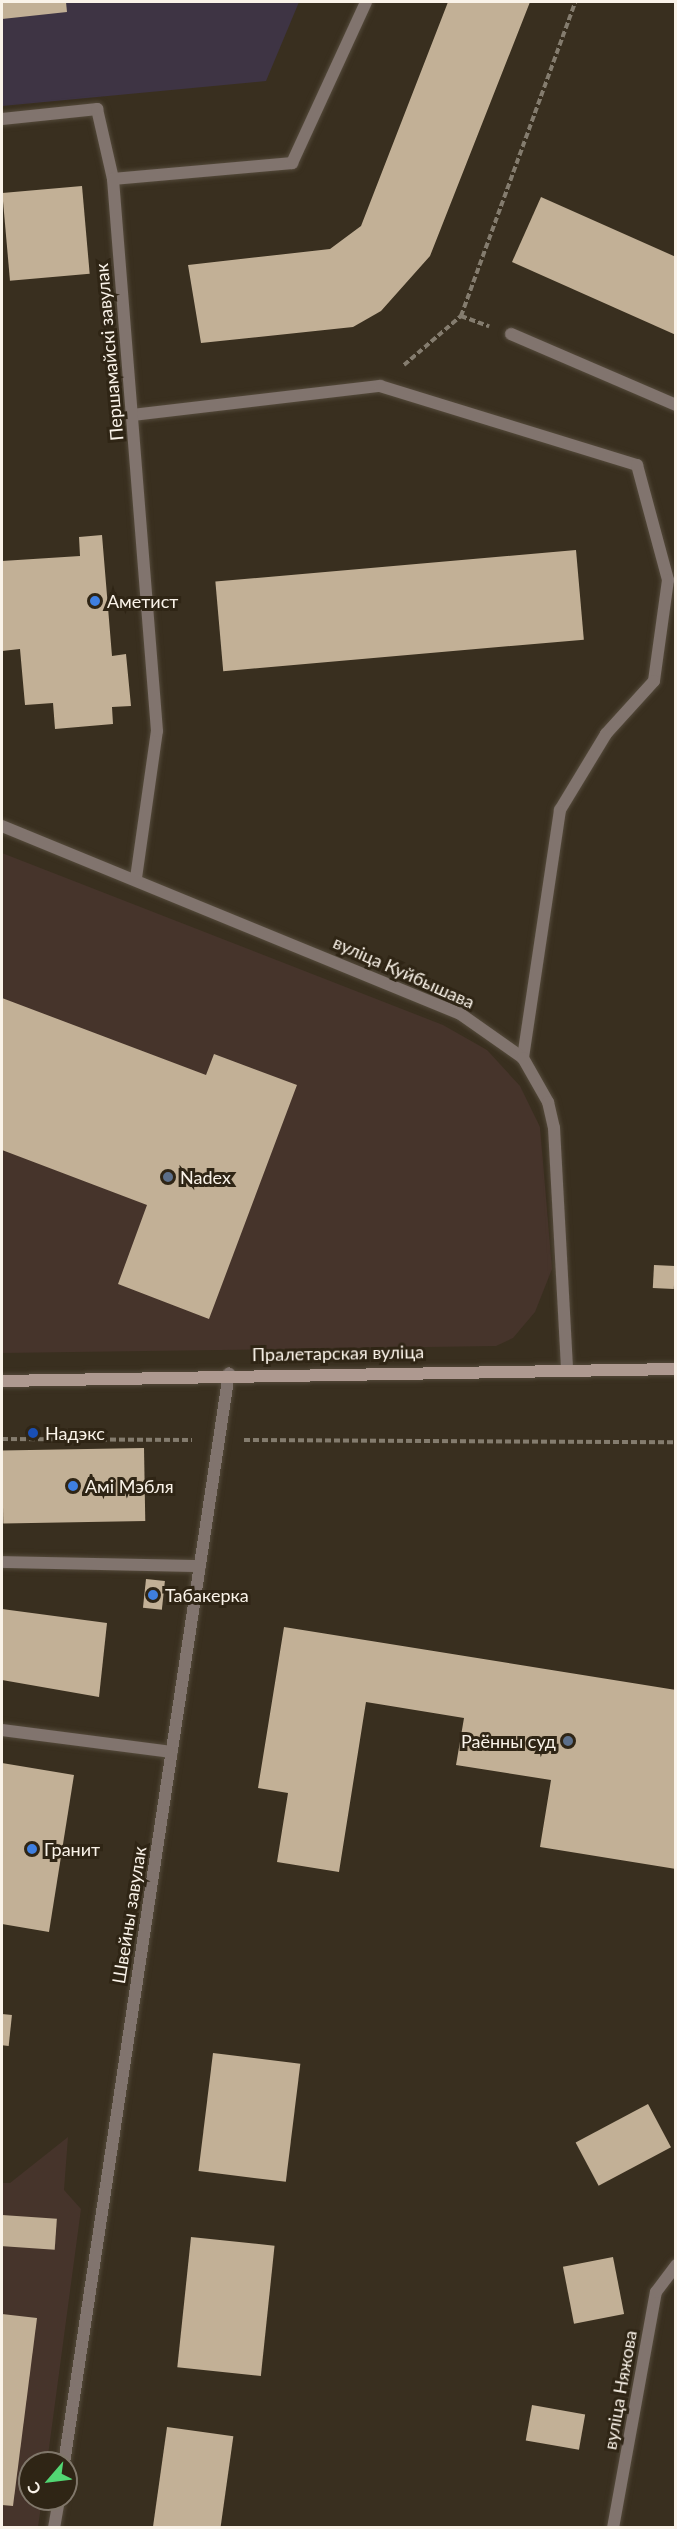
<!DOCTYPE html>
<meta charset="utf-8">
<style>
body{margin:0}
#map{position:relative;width:677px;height:2529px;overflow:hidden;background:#392f1f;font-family:Lato,sans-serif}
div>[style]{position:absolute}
.industrial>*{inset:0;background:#46342b}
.education>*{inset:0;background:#3e3444}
.building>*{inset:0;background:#c2b096;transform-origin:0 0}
.path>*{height:4px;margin-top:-2px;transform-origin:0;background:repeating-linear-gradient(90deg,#847c6e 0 6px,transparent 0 9px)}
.roads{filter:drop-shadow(0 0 2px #544a3b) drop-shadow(0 0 2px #544a3b)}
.service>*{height:12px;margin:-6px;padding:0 6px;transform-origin:6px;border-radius:6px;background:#81746e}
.minor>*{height:12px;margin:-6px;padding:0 6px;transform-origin:6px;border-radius:6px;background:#81746e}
.secondary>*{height:12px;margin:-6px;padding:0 6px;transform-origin:6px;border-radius:6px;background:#ae9990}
.dots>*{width:16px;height:16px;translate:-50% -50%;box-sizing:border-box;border:3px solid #2f2515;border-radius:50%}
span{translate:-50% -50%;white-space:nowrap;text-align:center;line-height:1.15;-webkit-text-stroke:6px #2f2515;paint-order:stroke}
.street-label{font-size:18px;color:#faf3e9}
.poi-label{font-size:18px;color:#faf3e9}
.left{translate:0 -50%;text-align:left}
.right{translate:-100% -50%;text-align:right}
.frame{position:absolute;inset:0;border:3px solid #faf3e9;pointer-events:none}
.north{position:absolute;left:18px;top:2451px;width:60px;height:60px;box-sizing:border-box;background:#2f2515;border:2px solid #80776a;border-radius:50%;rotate:242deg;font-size:16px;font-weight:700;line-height:24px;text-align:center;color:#faf3e9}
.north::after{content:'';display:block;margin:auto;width:21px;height:27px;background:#52d673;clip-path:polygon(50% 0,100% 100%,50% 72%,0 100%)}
</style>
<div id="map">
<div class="industrial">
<div style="clip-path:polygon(2px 853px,443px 1025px,487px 1050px,520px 1086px,540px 1127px,552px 1269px,535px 1312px,513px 1338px,496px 1346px,2px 1353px)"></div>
<div style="clip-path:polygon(68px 2137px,64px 2190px,81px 2209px,47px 2463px,30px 2463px,30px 2499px,42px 2499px,38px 2527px,2px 2527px,2px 2183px,10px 2183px)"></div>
</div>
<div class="education">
<div style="clip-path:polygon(2px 2px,299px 2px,266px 81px,2px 106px)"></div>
</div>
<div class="building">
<div style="clip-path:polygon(2px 2px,66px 2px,67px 12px,2px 19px)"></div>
<div style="clip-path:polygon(448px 2px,530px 2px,430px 256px,381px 311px,353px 327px,201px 343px,188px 265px,330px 249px,361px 226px)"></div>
<div style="left:82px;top:186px;width:88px;height:80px;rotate:85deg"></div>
<div style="clip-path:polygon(541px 197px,676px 257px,676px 335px,512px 262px)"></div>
<div style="clip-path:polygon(102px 535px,112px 656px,126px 654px,131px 706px,112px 707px,113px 724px,55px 729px,53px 703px,25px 705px,20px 649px,2px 651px,2px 561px,80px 556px,79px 537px)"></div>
<div style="left:576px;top:550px;width:90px;height:362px;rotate:85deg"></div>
<div style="clip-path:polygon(2px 998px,206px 1075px,214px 1054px,297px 1085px,209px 1319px,118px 1284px,147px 1205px,2px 1150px)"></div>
<div style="left:654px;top:1265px;width:21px;height:23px;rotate:3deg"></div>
<div style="left:144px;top:1448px;width:73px;height:142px;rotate:89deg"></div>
<div style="left:146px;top:1579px;width:19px;height:29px;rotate:6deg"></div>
<div style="clip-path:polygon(2px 1609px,107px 1623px,99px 1697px,2px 1680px)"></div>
<div style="clip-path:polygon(284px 1627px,676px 1690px,676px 1869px,540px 1847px,551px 1780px,456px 1765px,464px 1718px,366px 1702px,339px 1872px,277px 1862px,288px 1793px,258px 1788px)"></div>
<div style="clip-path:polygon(2px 1763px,74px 1775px,49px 1932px,2px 1924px)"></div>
<div style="left:2px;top:2014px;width:10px;height:31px;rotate:6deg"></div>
<div style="left:213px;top:2053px;width:88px;height:119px;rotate:7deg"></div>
<div style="left:648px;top:2104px;width:49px;height:82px;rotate:62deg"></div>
<div style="left:2px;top:2215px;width:55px;height:31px;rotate:4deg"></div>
<div style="left:191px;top:2237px;width:84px;height:131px;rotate:6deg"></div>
<div style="left:613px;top:2257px;width:58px;height:51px;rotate:79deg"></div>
<div style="clip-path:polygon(2px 2314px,37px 2318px,13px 2506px,2px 2505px)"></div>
<div style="left:532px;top:2405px;width:54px;height:36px;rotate:10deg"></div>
<div style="left:167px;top:2427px;width:67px;height:102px;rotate:8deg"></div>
</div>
<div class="path">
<div style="left:461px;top:316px;width:30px;rotate:20deg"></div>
<div style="left:404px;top:365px;width:75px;rotate:-40.7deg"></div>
<div style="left:461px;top:316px;width:334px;rotate:-70deg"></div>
<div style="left:2px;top:1439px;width:190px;rotate:0.3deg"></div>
<div style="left:244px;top:1440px;width:432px;rotate:0.3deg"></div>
</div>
<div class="roads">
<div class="service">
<div style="left:2px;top:119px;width:96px;rotate:-6deg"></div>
<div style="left:97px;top:109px;width:72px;rotate:77.1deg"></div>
<div style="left:511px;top:334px;width:180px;rotate:23.3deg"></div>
<div style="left:132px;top:415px;width:250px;rotate:-6.7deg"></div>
<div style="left:380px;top:386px;width:269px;rotate:17.1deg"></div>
<div style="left:637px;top:465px;width:119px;rotate:74.9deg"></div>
<div style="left:668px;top:580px;width:102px;rotate:97.9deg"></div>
<div style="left:654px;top:681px;width:72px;rotate:132.2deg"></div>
<div style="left:606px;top:734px;width:89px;rotate:121.2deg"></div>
<div style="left:560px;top:810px;width:251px;rotate:98.5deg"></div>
<div style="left:136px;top:878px;width:148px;rotate:-81.9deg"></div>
<div style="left:157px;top:731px;width:554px;rotate:-94.56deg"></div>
<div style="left:113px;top:179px;width:180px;rotate:-5.1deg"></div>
<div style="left:292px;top:163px;width:177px;rotate:-65.3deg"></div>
<div style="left:2px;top:1562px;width:198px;rotate:1.2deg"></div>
<div style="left:2px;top:1730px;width:171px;rotate:7.4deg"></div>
</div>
<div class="minor">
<div style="left:2px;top:826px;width:494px;rotate:22.3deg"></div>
<div style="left:459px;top:1013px;width:78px;rotate:35.1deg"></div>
<div style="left:523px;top:1058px;width:51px;rotate:60.4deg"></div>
<div style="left:548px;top:1102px;width:27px;rotate:77deg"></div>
<div style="left:554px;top:1128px;width:240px;rotate:86.9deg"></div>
<div style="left:64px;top:2463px;width:1102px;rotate:-81.39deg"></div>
<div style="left:54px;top:2528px;width:29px;rotate:-80deg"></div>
<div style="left:613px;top:2528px;width:240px;rotate:-79.7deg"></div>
<div style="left:656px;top:2292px;width:34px;rotate:-53deg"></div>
</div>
<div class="secondary">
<div style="left:2px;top:1381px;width:674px;rotate:-1.02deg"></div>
</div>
</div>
<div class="dots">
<div style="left:95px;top:601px;background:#3f7fe0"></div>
<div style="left:168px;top:1177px;background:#5c6f8a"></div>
<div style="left:33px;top:1433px;background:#1a4fb4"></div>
<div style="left:73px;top:1486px;background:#3f7fe0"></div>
<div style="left:153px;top:1595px;background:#3f7fe0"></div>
<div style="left:568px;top:1741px;background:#5c6f8a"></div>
<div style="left:32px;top:1849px;background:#3f7fe0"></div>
</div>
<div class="street-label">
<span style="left:109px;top:352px;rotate:-95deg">Першамайскі завулак</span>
<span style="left:404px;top:972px;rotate:24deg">вуліца Куйбышава</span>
<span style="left:338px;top:1353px;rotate:-1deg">Пралетарская вуліца</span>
<span style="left:129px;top:1915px;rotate:-81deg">Швейны завулак</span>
<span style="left:620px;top:2390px;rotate:-80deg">вуліца Няжова</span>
</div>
<div class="poi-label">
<span class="left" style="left:107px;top:601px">Аметист</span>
<span class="left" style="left:180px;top:1177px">Nadex</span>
<span class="left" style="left:45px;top:1433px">Надэкс</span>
<span class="left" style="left:85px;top:1486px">Амі Мэбля</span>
<span class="left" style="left:165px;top:1595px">Табакерка</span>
<span class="right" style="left:556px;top:1741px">Раённы суд</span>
<span class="left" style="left:44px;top:1849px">Гранит</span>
</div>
<div class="frame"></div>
<div class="north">С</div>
</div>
